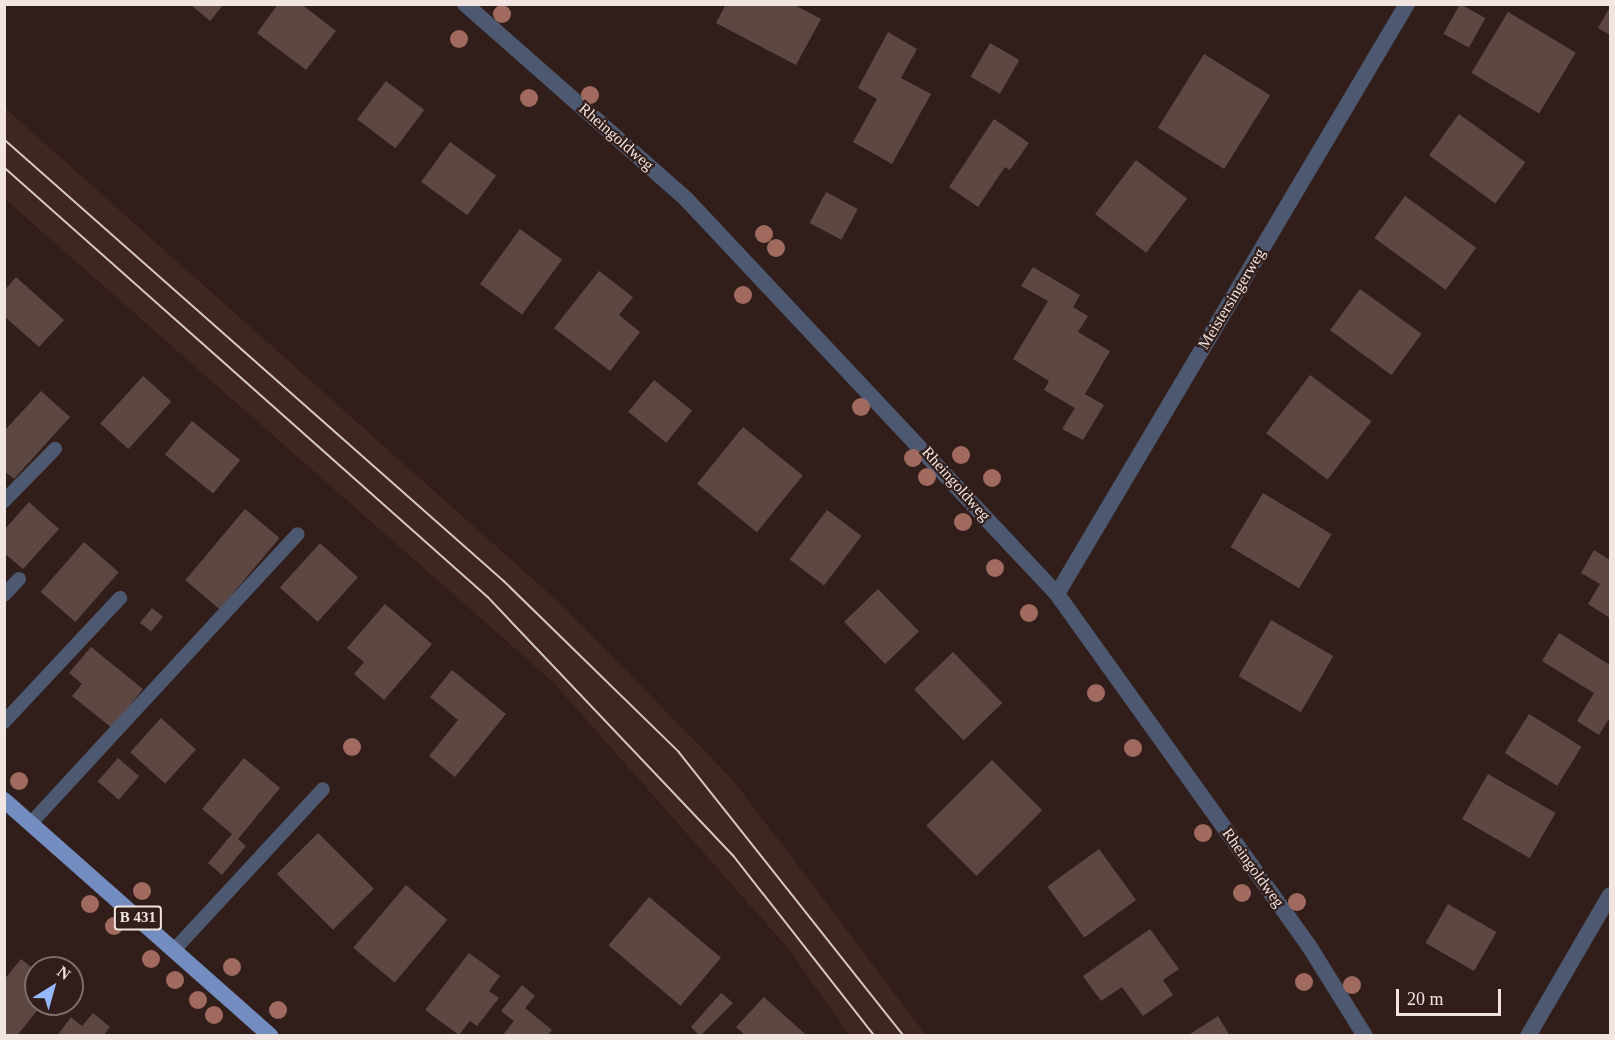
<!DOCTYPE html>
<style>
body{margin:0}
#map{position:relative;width:1615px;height:1040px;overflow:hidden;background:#311e1a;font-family:Georgia,serif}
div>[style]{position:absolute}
.built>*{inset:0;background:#3f2621}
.building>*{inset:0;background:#5d4743;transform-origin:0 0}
.service>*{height:14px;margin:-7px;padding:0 7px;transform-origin:7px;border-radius:7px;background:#4d5971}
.minor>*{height:16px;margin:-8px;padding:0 8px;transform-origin:8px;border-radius:8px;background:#4d5971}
.primary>*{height:16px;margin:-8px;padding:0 8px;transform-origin:8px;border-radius:8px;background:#748dc0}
.tram>*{height:1.5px;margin:-0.75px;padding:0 0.75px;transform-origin:0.75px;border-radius:0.75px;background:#d5c7c4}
.trees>*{width:18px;height:18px;margin:-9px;border-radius:50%;background:#a06a5f}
span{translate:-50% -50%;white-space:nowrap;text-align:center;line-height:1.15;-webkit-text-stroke:4.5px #311e1a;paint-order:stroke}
.shield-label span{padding:2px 4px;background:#311e1a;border:2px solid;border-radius:4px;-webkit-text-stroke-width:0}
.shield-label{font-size:15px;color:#f1e4e1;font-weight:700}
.street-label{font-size:16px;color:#f1e4e1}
.frame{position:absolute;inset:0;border:6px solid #f1e4e1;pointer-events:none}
.north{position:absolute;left:24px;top:956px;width:60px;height:60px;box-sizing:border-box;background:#311e1a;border:2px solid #7e6d6a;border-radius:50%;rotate:37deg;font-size:16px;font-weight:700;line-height:24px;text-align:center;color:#f1e4e1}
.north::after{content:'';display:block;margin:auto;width:21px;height:27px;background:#94b7fd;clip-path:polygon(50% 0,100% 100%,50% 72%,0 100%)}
.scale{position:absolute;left:1396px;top:989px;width:105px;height:27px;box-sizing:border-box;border:3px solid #f1e4e1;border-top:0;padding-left:8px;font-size:18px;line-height:21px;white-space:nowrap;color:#f1e4e1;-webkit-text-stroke:4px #311e1a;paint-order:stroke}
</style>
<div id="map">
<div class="built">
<div style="clip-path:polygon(5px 108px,564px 607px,733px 780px,926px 1035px,849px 1035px,787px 947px,553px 682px,5px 199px)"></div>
</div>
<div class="building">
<div style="clip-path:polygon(190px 4px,224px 4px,210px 21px)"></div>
<div style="clip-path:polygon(278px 4px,301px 4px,336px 31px,306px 70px,257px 33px)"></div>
<div style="clip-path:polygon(726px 4px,793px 4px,821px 19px,796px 65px,716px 23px)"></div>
<div style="left:1460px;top:4px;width:29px;height:34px;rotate:29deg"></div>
<div style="clip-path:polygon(1610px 7px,1610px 35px,1598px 28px)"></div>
<div style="left:1508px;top:12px;width:79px;height:71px;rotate:31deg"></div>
<div style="clip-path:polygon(888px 32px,917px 49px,901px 78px,931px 94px,892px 164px,853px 142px,877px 99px,858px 88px)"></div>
<div style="left:990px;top:43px;width:34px;height:39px;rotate:30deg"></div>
<div style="left:1204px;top:54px;width:78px;height:87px;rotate:32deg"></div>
<div style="left:386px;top:81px;width:48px;height:48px;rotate:37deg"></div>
<div style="left:1459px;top:114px;width:82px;height:51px;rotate:36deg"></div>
<div style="clip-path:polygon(994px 119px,1029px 143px,1010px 170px,1005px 167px,978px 207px,949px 187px)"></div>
<div style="left:450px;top:142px;width:57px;height:49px;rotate:36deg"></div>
<div style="left:1136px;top:160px;width:64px;height:68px;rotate:37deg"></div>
<div style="left:826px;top:192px;width:36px;height:35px;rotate:28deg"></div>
<div style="left:1405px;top:196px;width:88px;height:52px;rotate:36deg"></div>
<div style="left:520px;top:229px;width:52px;height:68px;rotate:36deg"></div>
<div style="clip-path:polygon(1033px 267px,1080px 295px,1073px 307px,1088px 316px,1078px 332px,1110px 351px,1085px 394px,1104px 405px,1083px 440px,1062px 429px,1075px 408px,1044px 390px,1049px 381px,1013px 359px,1048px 301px,1021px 286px)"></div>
<div style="clip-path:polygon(599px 271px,633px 297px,619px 315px,640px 332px,610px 371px,554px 328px)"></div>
<div style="clip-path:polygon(16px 277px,64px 320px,39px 347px,4px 316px,4px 291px)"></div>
<div style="left:1360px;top:289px;width:76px;height:51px;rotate:36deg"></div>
<div style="left:1310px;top:375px;width:77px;height:73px;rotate:37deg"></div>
<div style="left:143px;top:376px;width:38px;height:64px;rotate:42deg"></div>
<div style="left:654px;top:380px;width:49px;height:41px;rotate:39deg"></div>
<div style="clip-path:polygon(41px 391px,70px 417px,14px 479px,4px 471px,4px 431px)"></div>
<div style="left:192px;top:421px;width:62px;height:43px;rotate:39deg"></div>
<div style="left:743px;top:427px;width:77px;height:73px;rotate:39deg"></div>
<div style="left:1263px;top:493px;width:80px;height:63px;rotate:31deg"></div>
<div style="clip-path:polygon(29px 502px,59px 529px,23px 569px,4px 553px,4px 530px)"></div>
<div style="left:245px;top:509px;width:45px;height:93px;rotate:40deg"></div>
<div style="left:827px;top:510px;width:43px;height:62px;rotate:37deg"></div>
<div style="left:84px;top:542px;width:46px;height:66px;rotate:41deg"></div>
<div style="left:320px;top:543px;width:51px;height:60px;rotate:42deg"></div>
<div style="clip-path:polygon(1594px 550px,1610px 560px,1610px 618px,1588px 604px,1600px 584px,1581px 573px)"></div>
<div style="left:878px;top:589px;width:59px;height:47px;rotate:46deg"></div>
<div style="clip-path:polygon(385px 604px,432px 644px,384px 700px,354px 674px,364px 662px,347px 648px)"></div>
<div style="left:152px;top:608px;width:14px;height:19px;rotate:39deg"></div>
<div style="left:1271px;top:620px;width:72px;height:65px;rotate:30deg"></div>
<div style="clip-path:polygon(1559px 633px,1610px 665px,1610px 717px,1599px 735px,1577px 721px,1594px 693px,1542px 661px)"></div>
<div style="clip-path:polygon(91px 647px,143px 689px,112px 728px,72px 696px,82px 684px,69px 673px)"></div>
<div style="left:953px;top:652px;width:71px;height:54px;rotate:46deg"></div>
<div style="clip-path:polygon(452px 670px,506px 714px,455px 777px,429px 756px,458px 720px,430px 697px)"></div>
<div style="left:1529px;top:714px;width:62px;height:46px;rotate:32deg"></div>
<div style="left:161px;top:718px;width:47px;height:46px;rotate:42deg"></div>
<div style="left:118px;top:758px;width:28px;height:31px;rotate:41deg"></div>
<div style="clip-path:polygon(244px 758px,280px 788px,238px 839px,246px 846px,222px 875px,208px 863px,232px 834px,202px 809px)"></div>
<div style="left:992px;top:760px;width:71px;height:93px;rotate:45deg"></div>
<div style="left:1488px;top:774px;width:78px;height:52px;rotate:30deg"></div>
<div style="left:318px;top:833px;width:79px;height:58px;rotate:45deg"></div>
<div style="left:1099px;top:849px;width:63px;height:64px;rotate:54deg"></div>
<div style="left:406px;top:885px;width:54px;height:82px;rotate:40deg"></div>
<div style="left:649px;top:897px;width:94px;height:63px;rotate:40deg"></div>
<div style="left:1448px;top:904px;width:56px;height:45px;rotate:30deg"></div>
<div style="clip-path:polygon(1150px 929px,1179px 969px,1163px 980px,1173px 995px,1143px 1016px,1122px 987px,1101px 1001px,1083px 976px)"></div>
<div style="clip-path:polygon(469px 953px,500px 976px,489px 991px,499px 998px,477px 1026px,470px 1021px,459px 1035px,425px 1010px)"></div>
<div style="clip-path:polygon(21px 959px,36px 971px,36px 1004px,42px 1004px,17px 1036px,4px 1036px,4px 980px)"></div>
<div style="clip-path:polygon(522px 985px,535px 996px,525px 1008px,552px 1030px,547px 1036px,502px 1036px,514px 1021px,501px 1011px)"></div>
<div style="clip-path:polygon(721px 993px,733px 1003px,700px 1036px,691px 1027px)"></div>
<div style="clip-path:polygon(764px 997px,805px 1034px,804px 1036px,746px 1036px,736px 1027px)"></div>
<div style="clip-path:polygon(93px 1013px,110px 1027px,103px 1036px,57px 1036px,71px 1017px,82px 1026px)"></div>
<div style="clip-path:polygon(1218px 1016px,1230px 1036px,1187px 1036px)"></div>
</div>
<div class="service">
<div style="left:4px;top:501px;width:73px;rotate:-45.6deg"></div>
<div style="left:4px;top:595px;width:22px;rotate:-47deg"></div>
<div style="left:4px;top:722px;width:170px;rotate:-46.9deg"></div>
<div style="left:31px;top:823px;width:393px;rotate:-47.3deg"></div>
<div style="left:174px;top:950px;width:219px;rotate:-47.2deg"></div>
</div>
<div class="minor">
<div style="left:465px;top:4px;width:296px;rotate:41.4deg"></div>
<div style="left:687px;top:200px;width:540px;rotate:46.8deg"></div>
<div style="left:1057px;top:594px;width:433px;rotate:54.4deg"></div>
<div style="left:1309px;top:946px;width:106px;rotate:58.1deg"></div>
<div style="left:1057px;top:594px;width:686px;rotate:-59.32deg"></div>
<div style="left:1528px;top:1036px;width:163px;rotate:-59.8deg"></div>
</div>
<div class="primary">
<div style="left:4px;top:800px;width:356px;rotate:41.5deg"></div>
</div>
<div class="tram">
<div style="left:4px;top:139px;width:667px;rotate:41.48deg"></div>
<div style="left:504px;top:581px;width:245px;rotate:44.3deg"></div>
<div style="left:679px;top:752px;width:362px;rotate:51.6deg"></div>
<div style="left:4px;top:167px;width:647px;rotate:41.62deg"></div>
<div style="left:488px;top:597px;width:356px;rotate:46.5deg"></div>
<div style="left:733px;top:855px;width:230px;rotate:51.9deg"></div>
</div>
<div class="trees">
<div style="left:502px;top:14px"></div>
<div style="left:459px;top:39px"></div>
<div style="left:590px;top:95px"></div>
<div style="left:529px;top:98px"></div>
<div style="left:764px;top:234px"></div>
<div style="left:776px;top:248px"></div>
<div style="left:743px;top:295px"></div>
<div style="left:861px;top:407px"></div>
<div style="left:961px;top:455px"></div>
<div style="left:913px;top:458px"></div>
<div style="left:927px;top:477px"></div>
<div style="left:992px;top:478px"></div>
<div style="left:963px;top:522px"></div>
<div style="left:995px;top:568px"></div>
<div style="left:1029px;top:613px"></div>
<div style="left:1096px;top:693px"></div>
<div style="left:352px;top:747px"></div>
<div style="left:1133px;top:748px"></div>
<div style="left:19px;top:781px"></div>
<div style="left:1203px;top:833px"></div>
<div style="left:142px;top:891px"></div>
<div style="left:1242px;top:893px"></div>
<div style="left:1297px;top:902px"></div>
<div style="left:90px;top:904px"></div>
<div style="left:114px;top:926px"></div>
<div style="left:151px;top:959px"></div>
<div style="left:232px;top:967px"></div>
<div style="left:175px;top:980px"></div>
<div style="left:1304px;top:982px"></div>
<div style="left:1352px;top:985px"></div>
<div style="left:198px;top:1000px"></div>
<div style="left:278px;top:1010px"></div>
<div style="left:214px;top:1015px"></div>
</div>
<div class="shield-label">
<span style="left:138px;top:918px">B 431</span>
</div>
<div class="street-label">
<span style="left:616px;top:137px;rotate:41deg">Rheingoldweg</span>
<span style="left:1232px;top:299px;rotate:-59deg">Meistersingerweg</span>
<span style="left:956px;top:484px;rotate:48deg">Rheingoldweg</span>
<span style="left:1253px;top:868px;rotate:54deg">Rheingoldweg</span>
</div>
<div class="frame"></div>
<div class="north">N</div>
<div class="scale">20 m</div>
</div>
